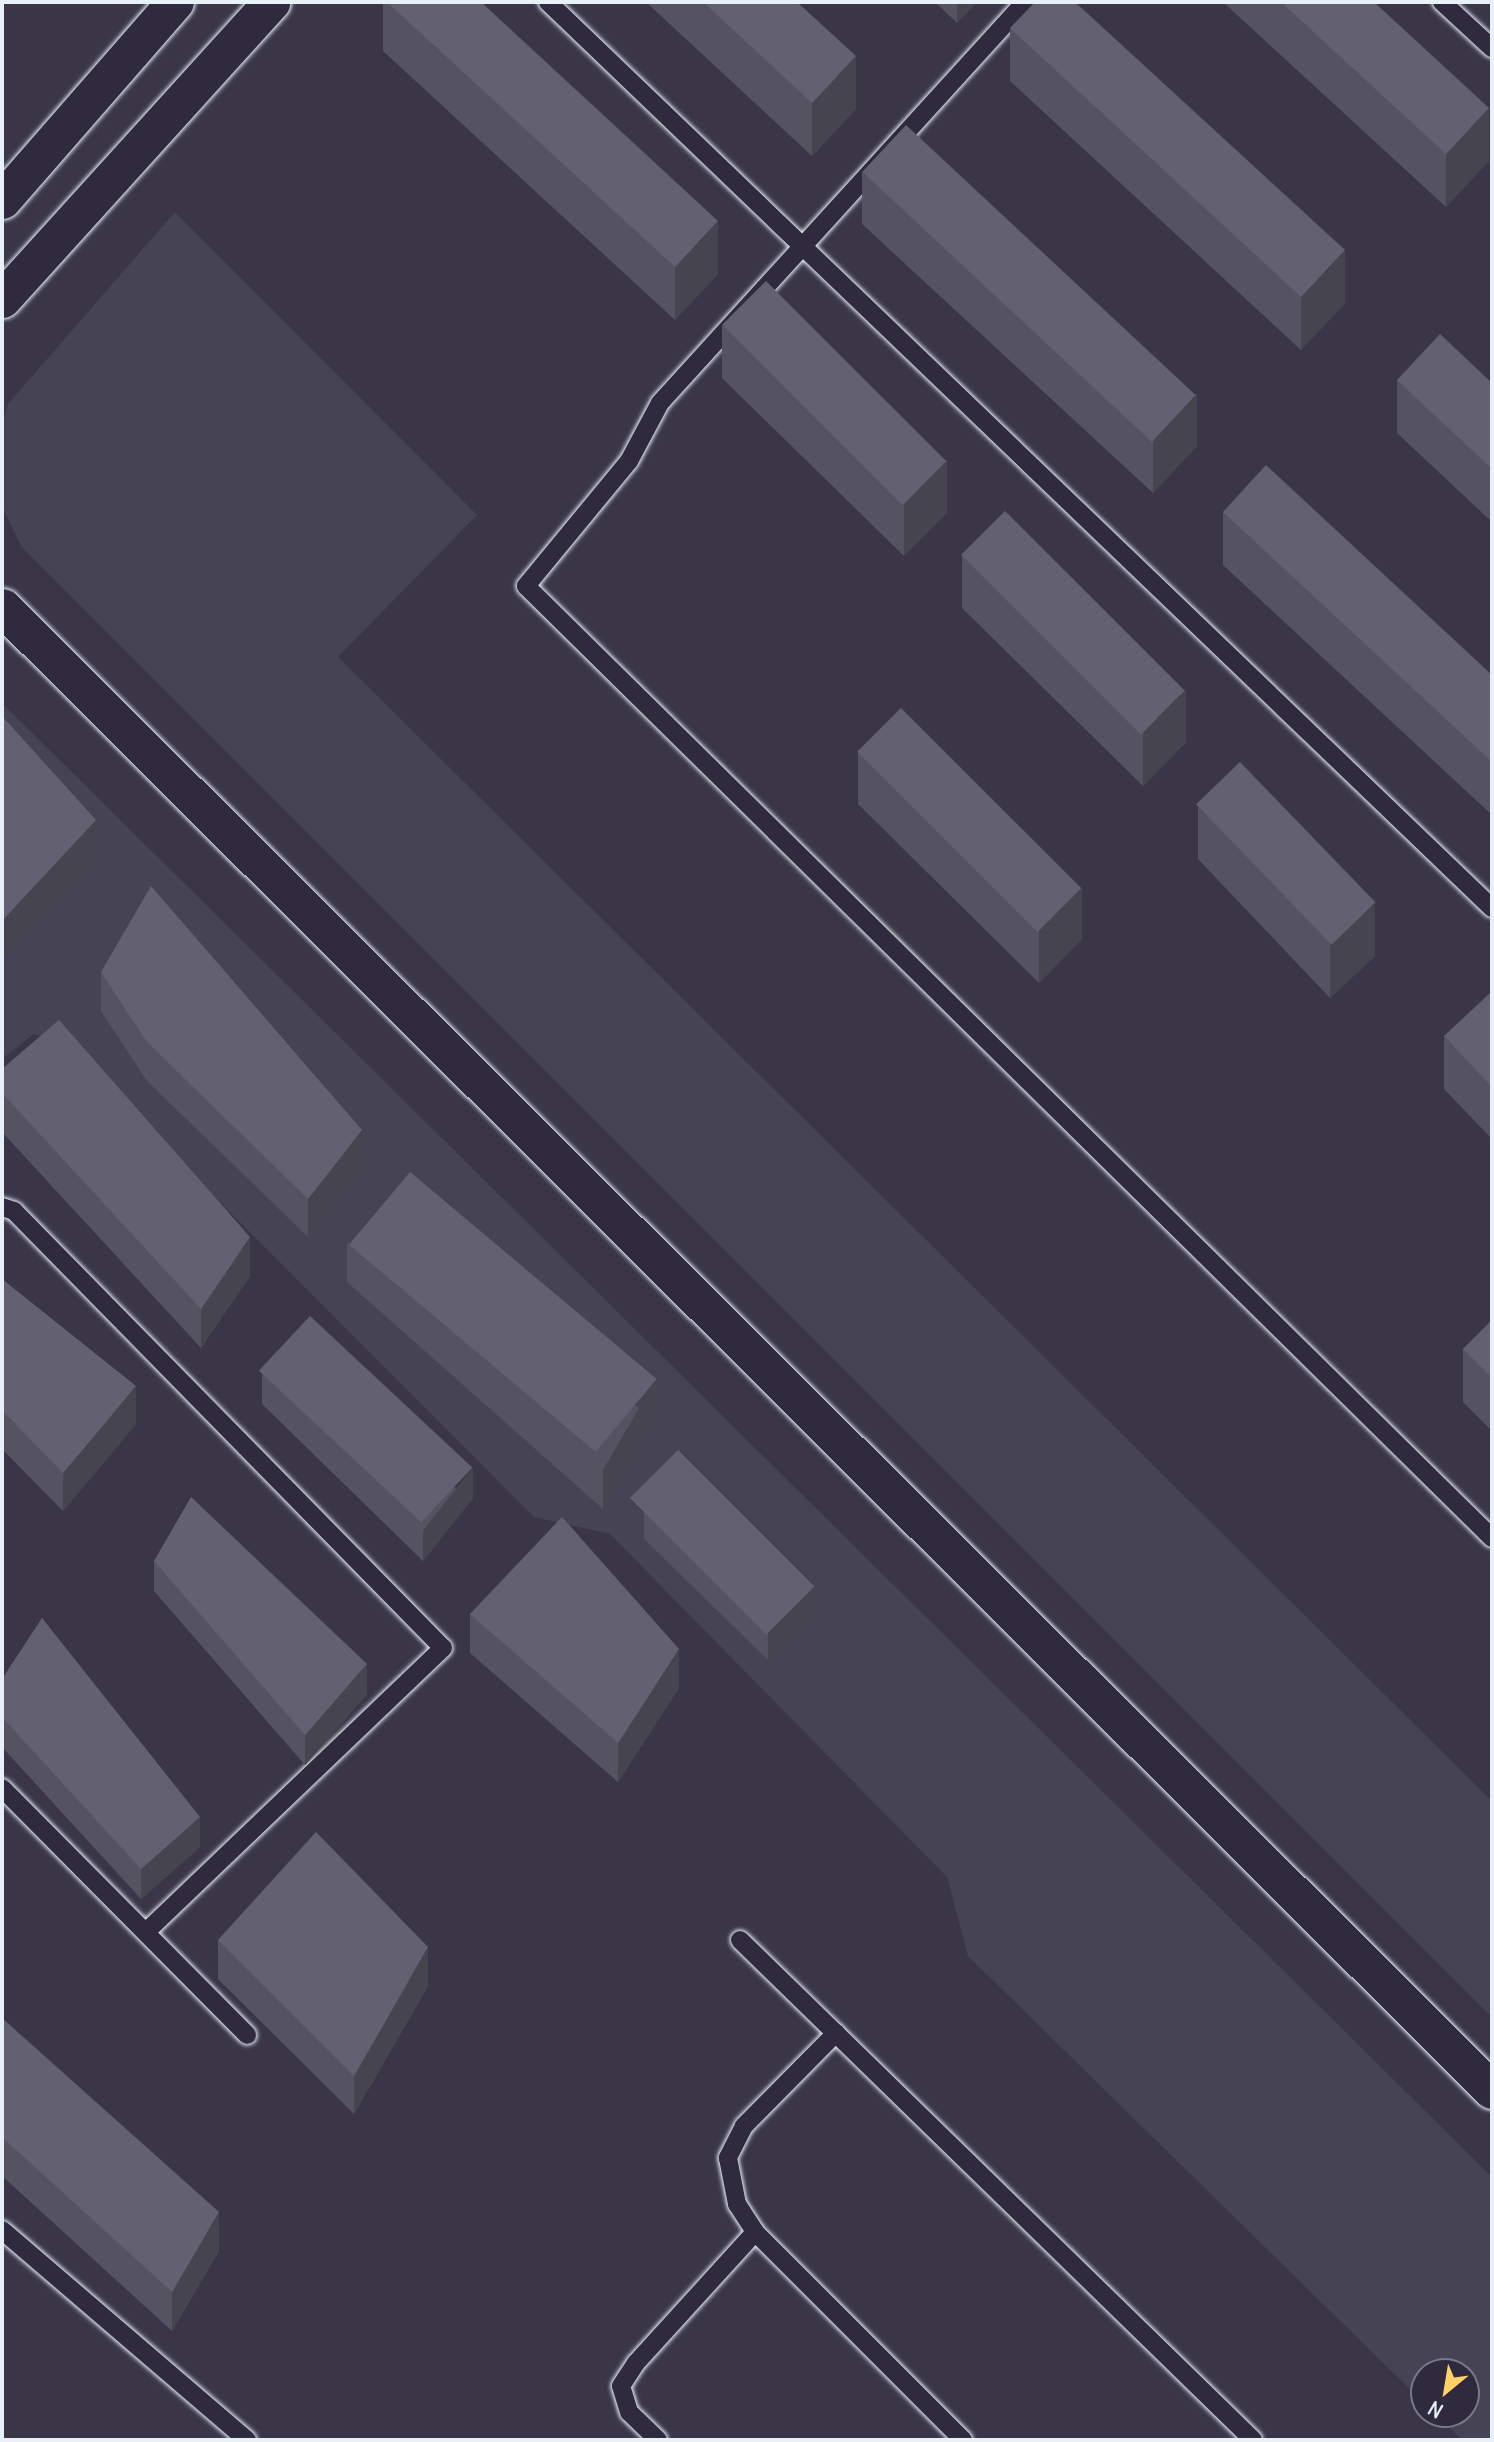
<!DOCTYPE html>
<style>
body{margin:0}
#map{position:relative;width:1494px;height:2442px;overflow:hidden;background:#3a3648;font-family:Delius,sans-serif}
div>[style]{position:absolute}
.built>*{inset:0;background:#464354}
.roads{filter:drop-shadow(0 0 2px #e8f1f8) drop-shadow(0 0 2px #e8f1f8)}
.service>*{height:18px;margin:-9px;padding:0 9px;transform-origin:9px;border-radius:9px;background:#2f2a3d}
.minor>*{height:37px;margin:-18.5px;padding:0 18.5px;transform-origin:18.5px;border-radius:18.5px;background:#2f2a3d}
.wall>*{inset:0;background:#555361}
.shaded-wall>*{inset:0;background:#45444f}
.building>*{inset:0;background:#636171;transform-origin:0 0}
span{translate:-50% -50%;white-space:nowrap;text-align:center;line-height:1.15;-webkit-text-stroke:6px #2f2a3d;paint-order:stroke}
.frame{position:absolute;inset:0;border:4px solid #e8f1f8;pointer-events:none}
.north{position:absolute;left:1410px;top:2358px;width:70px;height:70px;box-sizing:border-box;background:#2f2a3d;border:2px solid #797a88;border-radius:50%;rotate:210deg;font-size:19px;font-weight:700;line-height:28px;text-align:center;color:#e8f1f8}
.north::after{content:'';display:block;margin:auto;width:24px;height:32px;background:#ffd166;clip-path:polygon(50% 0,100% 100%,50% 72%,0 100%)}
</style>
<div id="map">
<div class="built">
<div style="clip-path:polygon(175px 212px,477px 515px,338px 657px,1492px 1801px,1492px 2017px,21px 546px,2px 506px,2px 423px,8px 404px)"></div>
<div style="clip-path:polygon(2px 703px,1492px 2177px,1492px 2440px,1462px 2440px,1436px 2414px,1466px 2414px,1466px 2372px,1424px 2372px,1424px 2403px,968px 1956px,947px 1877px,610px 1534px,534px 1517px,61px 1043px,34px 1034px,2px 1059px)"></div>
</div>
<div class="roads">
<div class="service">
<div style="left:548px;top:2px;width:1308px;rotate:43.82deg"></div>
<div style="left:1025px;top:2px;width:542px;rotate:132.31deg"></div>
<div style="left:660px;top:403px;width:66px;rotate:118.1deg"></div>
<div style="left:629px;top:461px;width:162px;rotate:129.5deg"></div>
<div style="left:526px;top:586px;width:1356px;rotate:44.58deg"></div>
<div style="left:1442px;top:2px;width:68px;rotate:42.6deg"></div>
<div style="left:2px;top:1207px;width:13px;rotate:18deg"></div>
<div style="left:14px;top:1211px;width:612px;rotate:45.53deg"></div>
<div style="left:443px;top:1648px;width:411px;rotate:136.3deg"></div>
<div style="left:2px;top:1788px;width:348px;rotate:45.2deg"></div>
<div style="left:740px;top:1940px;width:716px;rotate:44.26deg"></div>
<div style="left:836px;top:2033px;width:131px;rotate:134.7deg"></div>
<div style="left:744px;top:2126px;width:36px;rotate:117deg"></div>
<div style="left:728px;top:2158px;width:47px;rotate:78.9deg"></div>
<div style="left:737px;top:2204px;width:33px;rotate:57deg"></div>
<div style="left:755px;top:2232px;width:294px;rotate:45deg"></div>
<div style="left:2px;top:2230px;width:323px;rotate:40.6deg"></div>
<div style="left:658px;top:2440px;width:40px;rotate:-136deg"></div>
<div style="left:629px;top:2412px;width:27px;rotate:-107deg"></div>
<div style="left:621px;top:2386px;width:27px;rotate:-57deg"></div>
<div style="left:636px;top:2363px;width:177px;rotate:-47.7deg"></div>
</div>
<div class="minor">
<div style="left:2px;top:200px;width:263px;rotate:-48.9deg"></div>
<div style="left:2px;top:299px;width:401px;rotate:-47.8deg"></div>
<div style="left:2px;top:607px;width:2102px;rotate:44.87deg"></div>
</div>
</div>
<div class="wall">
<div style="clip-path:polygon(383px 2px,481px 2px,718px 274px,675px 320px,383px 51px)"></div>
<div style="clip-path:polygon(646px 2px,797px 2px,856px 109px,812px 156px)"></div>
<div style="clip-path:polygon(935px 2px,977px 2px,957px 23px)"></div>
<div style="clip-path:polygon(1223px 2px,1374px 2px,1489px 161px,1446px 207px)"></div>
<div style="clip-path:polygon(1010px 28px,1345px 303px,1301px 350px,1010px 81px)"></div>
<div style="clip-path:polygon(862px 171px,1197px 446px,1153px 493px,862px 224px)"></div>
<div style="clip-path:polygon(722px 325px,947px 513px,904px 556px,722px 378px)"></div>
<div style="clip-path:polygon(1397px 380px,1492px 383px,1492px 522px,1397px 433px)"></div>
<div style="clip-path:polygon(1223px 512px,1492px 675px,1492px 815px,1223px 565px)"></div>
<div style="clip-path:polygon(962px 555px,1186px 742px,1143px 786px,962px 608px)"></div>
<div style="clip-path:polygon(858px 752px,1082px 939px,1039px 983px,858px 804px)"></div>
<div style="clip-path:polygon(1198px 806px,1375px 956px,1330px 998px,1198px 859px)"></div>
<div style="clip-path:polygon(101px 972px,362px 1169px,308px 1237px,147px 1081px,101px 1011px)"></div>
<div style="clip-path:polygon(1492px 996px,1492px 1139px,1444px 1089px,1444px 1036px)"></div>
<div style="clip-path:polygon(2px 1069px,250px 1276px,201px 1348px,2px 1132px)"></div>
<div style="clip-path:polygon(347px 1243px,656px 1417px,603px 1509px,347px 1282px)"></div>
<div style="clip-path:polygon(2px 1279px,136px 1424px,63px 1511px,2px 1449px)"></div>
<div style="clip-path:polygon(1492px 1320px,1492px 1431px,1463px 1402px,1463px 1349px)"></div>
<div style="clip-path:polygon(262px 1374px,473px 1498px,423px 1561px,262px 1404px)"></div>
<div style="clip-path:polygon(644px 1509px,815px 1616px,768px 1660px,644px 1539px)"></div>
<div style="clip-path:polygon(154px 1561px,367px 1694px,305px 1765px,154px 1591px)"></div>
<div style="clip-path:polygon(470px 1614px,679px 1688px,618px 1782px,470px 1653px)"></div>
<div style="clip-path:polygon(2px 1679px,200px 1847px,141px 1899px,2px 1747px)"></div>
<div style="clip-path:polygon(218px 1940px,428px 1986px,354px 2114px,218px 1979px)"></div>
<div style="clip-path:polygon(2px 2018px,219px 2251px,172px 2331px,2px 2176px)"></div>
</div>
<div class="shaded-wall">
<div style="clip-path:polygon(957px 2px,977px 2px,957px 23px)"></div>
<div style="clip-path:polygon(856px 56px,856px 109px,812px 156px,812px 103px)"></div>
<div style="clip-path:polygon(1489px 108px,1489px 161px,1446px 207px,1446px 154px)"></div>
<div style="clip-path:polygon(718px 221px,718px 274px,675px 320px,675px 267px)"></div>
<div style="clip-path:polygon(1345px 250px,1345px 303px,1301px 350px,1301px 297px)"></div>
<div style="clip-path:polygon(1197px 393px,1197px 446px,1153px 493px,1153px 440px)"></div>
<div style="clip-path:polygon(947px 460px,947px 513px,904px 556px,904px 504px)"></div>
<div style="clip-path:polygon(1186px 689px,1186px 742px,1143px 786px,1143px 733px)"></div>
<div style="clip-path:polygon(96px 820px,96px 859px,2px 960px,2px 921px)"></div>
<div style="clip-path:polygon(1082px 887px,1082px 939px,1039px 983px,1039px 930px)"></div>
<div style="clip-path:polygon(1375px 903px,1375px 956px,1330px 998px,1330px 945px)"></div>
<div style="clip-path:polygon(362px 1130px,362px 1169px,308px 1237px,308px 1199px)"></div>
<div style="clip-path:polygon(250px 1237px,250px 1276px,201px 1348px,201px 1309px)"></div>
<div style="clip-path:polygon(656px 1379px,656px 1417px,603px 1509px,603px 1470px)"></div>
<div style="clip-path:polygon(136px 1386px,136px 1424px,63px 1511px,63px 1473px)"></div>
<div style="clip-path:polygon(473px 1467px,473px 1498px,423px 1561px,423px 1531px)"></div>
<div style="clip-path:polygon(815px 1586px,815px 1616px,768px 1660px,768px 1630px)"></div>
<div style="clip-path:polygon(679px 1649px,679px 1688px,618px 1782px,618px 1743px)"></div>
<div style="clip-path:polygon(367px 1664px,367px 1694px,305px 1765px,305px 1735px)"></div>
<div style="clip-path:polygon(200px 1817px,200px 1847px,141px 1899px,141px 1869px)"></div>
<div style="clip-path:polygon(428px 1947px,428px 1986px,354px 2114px,354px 2076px)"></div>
<div style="clip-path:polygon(219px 2212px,219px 2251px,172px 2331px,172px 2292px)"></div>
</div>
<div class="building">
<div style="clip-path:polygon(387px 2px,481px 2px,718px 221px,675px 267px)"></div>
<div style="clip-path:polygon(703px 2px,797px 2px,856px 56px,812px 103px)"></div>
<div style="clip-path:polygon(1035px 2px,1075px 2px,1345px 250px,1301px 297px,1010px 28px)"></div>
<div style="clip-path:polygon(1281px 2px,1374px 2px,1489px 108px,1446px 154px)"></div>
<div style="left:906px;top:125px;width:396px;height:64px;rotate:43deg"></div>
<div style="left:766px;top:281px;width:255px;height:62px;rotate:45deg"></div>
<div style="clip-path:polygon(1440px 334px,1492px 383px,1492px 469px,1397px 380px)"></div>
<div style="clip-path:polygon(1266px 465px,1492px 675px,1492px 762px,1223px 512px)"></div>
<div style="left:1005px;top:511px;width:254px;height:62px;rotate:45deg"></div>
<div style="left:901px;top:708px;width:255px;height:62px;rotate:45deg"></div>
<div style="clip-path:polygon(2px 716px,96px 820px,2px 921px)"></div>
<div style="left:1240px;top:762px;width:195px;height:61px;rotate:46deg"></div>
<div style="clip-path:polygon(151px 886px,362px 1130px,308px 1199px,147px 1042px,101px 972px)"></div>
<div style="clip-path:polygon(1490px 993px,1492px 996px,1492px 1087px,1444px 1036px)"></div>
<div style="clip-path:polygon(59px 1020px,250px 1237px,201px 1309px,2px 1093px,2px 1069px)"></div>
<div style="left:410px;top:1172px;width:322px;height:95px;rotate:40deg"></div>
<div style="clip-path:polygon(2px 1279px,136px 1386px,63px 1473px,2px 1410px)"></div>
<div style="left:310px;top:1316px;width:222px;height:75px;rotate:43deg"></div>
<div style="clip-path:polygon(1492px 1320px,1492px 1378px,1463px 1349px)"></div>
<div style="left:678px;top:1450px;width:193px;height:68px;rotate:45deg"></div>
<div style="clip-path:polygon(191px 1497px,367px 1664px,305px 1735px,154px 1561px)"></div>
<div style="clip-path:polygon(562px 1517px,679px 1649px,618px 1743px,470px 1614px)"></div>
<div style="clip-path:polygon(42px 1618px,200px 1817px,141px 1869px,2px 1717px,2px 1679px)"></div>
<div style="clip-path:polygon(316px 1832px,428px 1947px,354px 2076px,218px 1940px)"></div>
<div style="clip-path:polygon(2px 2018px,219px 2212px,172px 2292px,2px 2137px)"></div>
</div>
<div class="frame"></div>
<div class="north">N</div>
</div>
